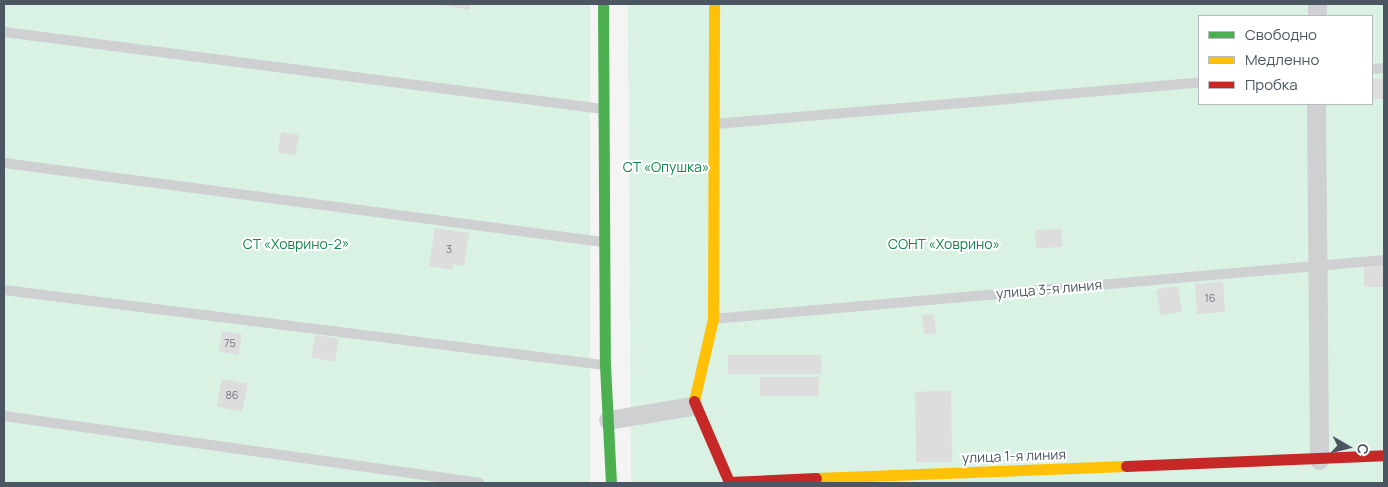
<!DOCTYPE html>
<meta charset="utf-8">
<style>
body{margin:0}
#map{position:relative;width:1388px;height:487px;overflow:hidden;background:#f4f4f4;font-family:Manrope,sans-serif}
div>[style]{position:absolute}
.green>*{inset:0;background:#d9f2e3;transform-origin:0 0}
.building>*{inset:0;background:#ddddde;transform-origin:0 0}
.lane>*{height:10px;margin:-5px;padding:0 5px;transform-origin:5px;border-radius:5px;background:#ced0d2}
.street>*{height:19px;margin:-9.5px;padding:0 9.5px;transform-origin:9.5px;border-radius:9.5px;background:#ced0d2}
.fast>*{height:11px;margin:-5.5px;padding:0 5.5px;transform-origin:5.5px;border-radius:5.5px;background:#4caf50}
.slow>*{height:11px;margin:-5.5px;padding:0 5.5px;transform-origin:5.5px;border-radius:5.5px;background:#ffc107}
.jam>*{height:11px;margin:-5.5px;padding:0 5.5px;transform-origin:5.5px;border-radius:5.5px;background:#c62828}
span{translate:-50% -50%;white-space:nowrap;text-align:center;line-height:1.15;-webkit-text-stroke:4px #fff;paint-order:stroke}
.number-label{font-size:11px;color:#707881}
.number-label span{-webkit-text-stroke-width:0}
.park-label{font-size:14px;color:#17864f}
.street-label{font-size:14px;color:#4a5661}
.frame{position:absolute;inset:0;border:5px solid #4a5661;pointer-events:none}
.legend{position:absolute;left:1198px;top:15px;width:175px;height:90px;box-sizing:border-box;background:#fff;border:1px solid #b7bbc0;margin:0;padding:6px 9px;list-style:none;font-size:15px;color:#4a5661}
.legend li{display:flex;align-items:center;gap:10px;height:25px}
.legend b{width:25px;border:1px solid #b7bbc0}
.north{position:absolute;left:1323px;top:422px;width:50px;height:50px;-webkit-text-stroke:4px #fff;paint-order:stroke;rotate:98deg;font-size:14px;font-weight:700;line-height:20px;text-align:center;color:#4a5661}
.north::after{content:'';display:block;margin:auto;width:18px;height:22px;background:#4a5661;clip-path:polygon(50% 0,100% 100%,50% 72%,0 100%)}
</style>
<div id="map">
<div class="green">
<div style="left:4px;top:4px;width:586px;height:479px"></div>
<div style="clip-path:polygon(evenodd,628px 4px,1384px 4px,1384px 483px,631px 483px,628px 4px,1199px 16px,1372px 16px,1372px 104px,1199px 104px,1199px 16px)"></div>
</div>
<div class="building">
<div style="clip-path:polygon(436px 4px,470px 4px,469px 10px)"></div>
<div style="left:1372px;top:79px;width:12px;height:20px"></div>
<div style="left:281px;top:132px;width:18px;height:21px;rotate:9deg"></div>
<div style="clip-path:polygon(435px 228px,469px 233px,464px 266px,453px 264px,452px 270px,429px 266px)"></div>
<div style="left:1061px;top:229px;width:18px;height:26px;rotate:87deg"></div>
<div style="left:1384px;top:264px;width:23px;height:20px;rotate:90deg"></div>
<div style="left:1223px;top:282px;width:30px;height:28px;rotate:86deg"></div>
<div style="left:1178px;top:286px;width:26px;height:22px;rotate:81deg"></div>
<div style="left:934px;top:314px;width:19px;height:12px;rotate:84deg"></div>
<div style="left:222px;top:331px;width:20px;height:21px;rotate:9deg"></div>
<div style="left:315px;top:335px;width:24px;height:23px;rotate:9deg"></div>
<div style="left:821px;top:355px;width:19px;height:93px;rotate:90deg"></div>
<div style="left:819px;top:377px;width:19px;height:59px;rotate:90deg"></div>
<div style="left:222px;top:379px;width:26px;height:28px;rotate:11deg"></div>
<div style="left:951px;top:391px;width:71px;height:36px;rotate:89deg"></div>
</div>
<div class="lane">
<div style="left:4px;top:32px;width:604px;rotate:7.33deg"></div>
<div style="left:1372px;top:69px;width:12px;rotate:-5deg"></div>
<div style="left:716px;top:124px;width:485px;rotate:-4.9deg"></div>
<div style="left:4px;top:163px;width:604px;rotate:7.51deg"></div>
<div style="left:4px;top:290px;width:605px;rotate:7.13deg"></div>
<div style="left:713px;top:319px;width:674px;rotate:-5.03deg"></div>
<div style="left:4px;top:416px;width:480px;rotate:8deg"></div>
</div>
<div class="street">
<div style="left:1317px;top:16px;width:12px;rotate:-90deg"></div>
<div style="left:1316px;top:104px;width:356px;rotate:89.5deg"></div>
<div style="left:608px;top:420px;width:86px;rotate:-9.4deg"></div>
</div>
<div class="fast">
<div style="left:603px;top:4px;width:361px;rotate:89.7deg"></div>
<div style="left:605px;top:365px;width:118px;rotate:87.1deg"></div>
</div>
<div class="slow">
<div style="left:694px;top:401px;width:84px;rotate:-77deg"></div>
<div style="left:713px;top:319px;width:315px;rotate:-89.8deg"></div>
<div style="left:816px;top:478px;width:310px;rotate:-2.2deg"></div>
</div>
<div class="jam">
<div style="left:694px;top:401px;width:88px;rotate:66.6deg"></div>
<div style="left:729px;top:482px;width:87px;rotate:-2.6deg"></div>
<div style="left:1126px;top:466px;width:258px;rotate:-2.4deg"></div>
</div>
<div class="number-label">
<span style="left:449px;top:249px">3</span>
<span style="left:1210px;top:298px">16</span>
<span style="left:230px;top:343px">75</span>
<span style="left:232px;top:395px">86</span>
</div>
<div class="park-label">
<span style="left:666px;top:167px">СТ «Опушка»</span>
<span style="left:296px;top:244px">СТ «Ховрино-2»</span>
<span style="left:944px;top:244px">СОНТ «Ховрино»</span>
</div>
<div class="street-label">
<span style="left:1049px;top:289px;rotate:-5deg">улица 3-я линия</span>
<span style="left:1014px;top:456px;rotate:-2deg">улица 1-я линия</span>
</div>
<div class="frame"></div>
<ul class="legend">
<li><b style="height:6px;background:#4caf50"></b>Свободно</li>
<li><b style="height:6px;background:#ffc107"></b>Медленно</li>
<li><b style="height:6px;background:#c62828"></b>Пробка</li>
</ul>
<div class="north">С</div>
</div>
